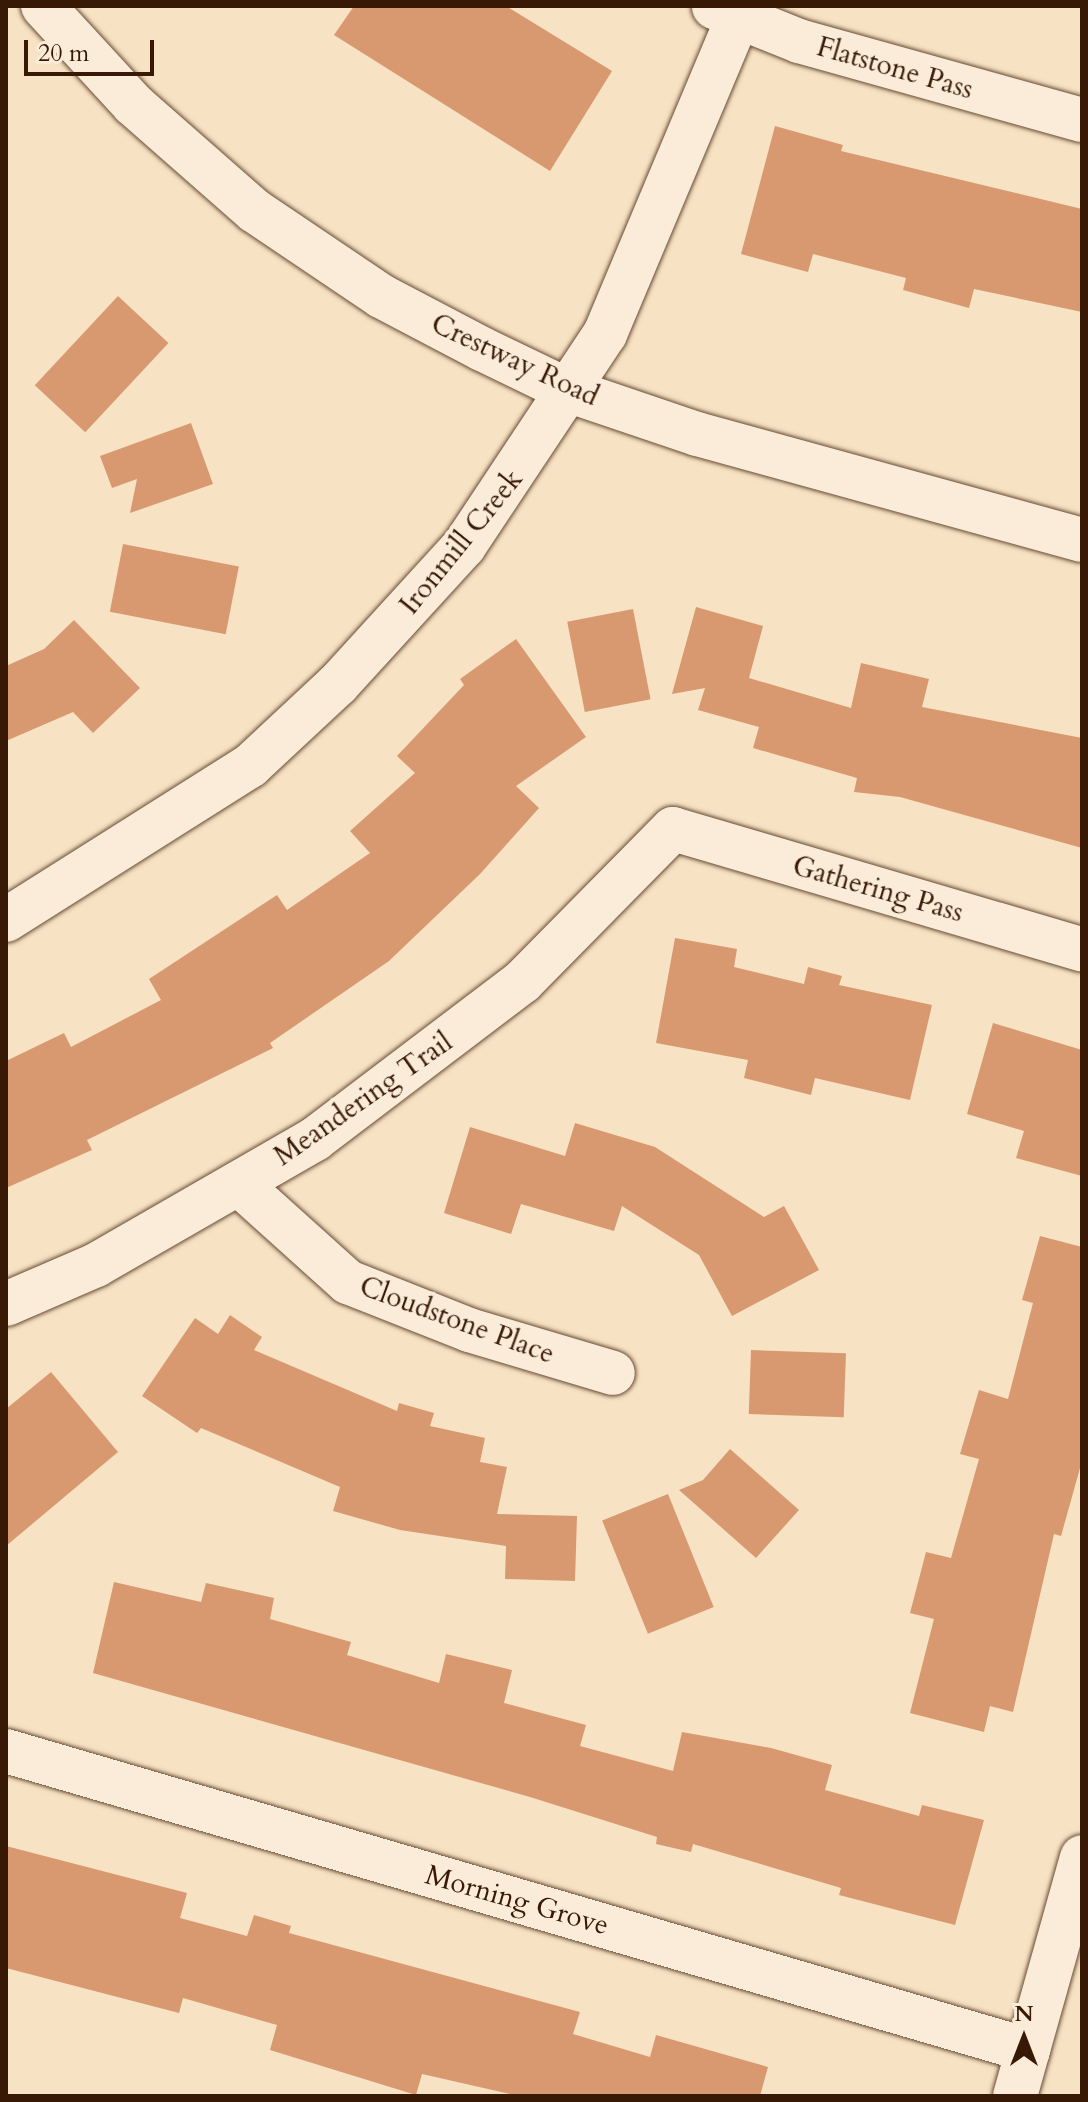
<!DOCTYPE html>
<style>
body{margin:0}
#map{position:relative;width:1088px;height:2102px;overflow:hidden;background:#f7e2c3;font-family:Cardo,serif}
div>[style]{position:absolute}
.building>*{inset:0;background:#d89970;transform-origin:0 0}
.roads{filter:drop-shadow(0 0 2px #674b34) drop-shadow(0 0 2px #674b34)}
.street>*{height:44px;margin:-22px;padding:0 22px;transform-origin:22px;border-radius:22px;background:#faecd8}
.secondary>*{height:44px;margin:-22px;padding:0 22px;transform-origin:22px;border-radius:22px;background:#faecd8}
span{translate:-50% -50%;white-space:nowrap;text-align:center;line-height:1.15;-webkit-text-stroke:8px #faecd8;paint-order:stroke}
.street-label{font-size:28px;color:#371905}
.frame{position:absolute;inset:0;border:8px solid #371905;pointer-events:none}
.north{position:absolute;left:984px;top:1998px;width:80px;height:80px;-webkit-text-stroke:6px #faecd8;paint-order:stroke;rotate:0deg;font-size:22px;font-weight:700;line-height:32px;text-align:center;color:#371905}
.north::after{content:'';display:block;margin:auto;width:28px;height:36px;background:#371905;clip-path:polygon(50% 0,100% 100%,50% 72%,0 100%)}
.scale{position:absolute;left:24px;top:40px;width:130px;height:36px;box-sizing:border-box;border:4px solid #371905;border-top:0;padding-left:10px;font-size:24px;line-height:28px;white-space:nowrap;color:#371905;-webkit-text-stroke:6px #faecd8;paint-order:stroke}
</style>
<div id="map">
<div class="building">
<div style="clip-path:polygon(354px 6px,506px 6px,612px 71px,550px 171px,334px 35px)"></div>
<div style="clip-path:polygon(775px 126px,843px 145px,841px 151px,1082px 209px,1082px 312px,974px 289px,969px 308px,903px 290px,906px 278px,813px 254px,808px 272px,741px 254px)"></div>
<div style="left:118px;top:296px;width:69px;height:122px;rotate:43deg"></div>
<div style="clip-path:polygon(191px 423px,213px 484px,130px 513px,137px 479px,112px 488px,100px 456px)"></div>
<div style="left:123px;top:544px;width:118px;height:69px;rotate:11deg"></div>
<div style="clip-path:polygon(696px 607px,763px 626px,749px 678px,851px 708px,861px 663px,929px 679px,922px 707px,1082px 738px,1082px 848px,900px 797px,854px 792px,857px 778px,753px 748px,759px 727px,698px 710px,705px 688px,672px 694px)"></div>
<div style="left:633px;top:609px;width:92px;height:67px;rotate:79deg"></div>
<div style="clip-path:polygon(74px 620px,140px 688px,93px 733px,73px 712px,6px 741px,6px 666px,44px 649px)"></div>
<div style="clip-path:polygon(516px 639px,586px 737px,516px 786px,539px 808px,480px 874px,389px 961px,270px 1043px,273px 1048px,87px 1140px,92px 1150px,6px 1188px,6px 1061px,64px 1033px,71px 1047px,161px 1000px,149px 979px,277px 895px,287px 910px,370px 853px,350px 831px,415px 773px,397px 756px,464px 685px,460px 679px)"></div>
<div style="clip-path:polygon(675px 938px,737px 949px,734px 967px,804px 984px,808px 967px,842px 976px,839px 985px,932px 1005px,910px 1100px,815px 1078px,811px 1095px,744px 1078px,748px 1060px,656px 1043px)"></div>
<div style="clip-path:polygon(993px 1023px,1082px 1050px,1082px 1176px,1016px 1158px,1024px 1131px,967px 1114px)"></div>
<div style="clip-path:polygon(575px 1123px,655px 1147px,764px 1217px,784px 1206px,819px 1270px,732px 1316px,699px 1255px,622px 1206px,614px 1231px,521px 1204px,511px 1234px,444px 1213px,470px 1127px,565px 1156px)"></div>
<div style="clip-path:polygon(1040px 1236px,1082px 1247px,1082px 1461px,1061px 1536px,1054px 1534px,1013px 1712px,990px 1706px,984px 1732px,910px 1713px,934px 1619px,910px 1613px,926px 1552px,951px 1558px,979px 1459px,960px 1454px,979px 1390px,1008px 1399px,1033px 1303px,1022px 1300px)"></div>
<div style="clip-path:polygon(230px 1315px,262px 1337px,254px 1350px,397px 1411px,399px 1403px,434px 1413px,430px 1426px,485px 1438px,480px 1462px,507px 1467px,497px 1514px,577px 1516px,575px 1581px,505px 1579px,506px 1546px,400px 1530px,333px 1511px,340px 1487px,201px 1428px,197px 1433px,142px 1396px,195px 1318px,218px 1334px)"></div>
<div style="left:751px;top:1350px;width:95px;height:64px;rotate:2deg"></div>
<div style="clip-path:polygon(51px 1372px,118px 1452px,6px 1546px,6px 1409px)"></div>
<div style="clip-path:polygon(730px 1449px,799px 1510px,756px 1558px,679px 1490px,703px 1480px)"></div>
<div style="left:668px;top:1494px;width:122px;height:71px;rotate:68deg"></div>
<div style="clip-path:polygon(114px 1582px,201px 1602px,206px 1583px,274px 1598px,270px 1619px,351px 1642px,347px 1655px,439px 1683px,446px 1654px,512px 1670px,504px 1703px,586px 1725px,580px 1746px,673px 1771px,682px 1732px,771px 1748px,832px 1765px,825px 1790px,919px 1816px,922px 1805px,984px 1820px,955px 1925px,839px 1895px,841px 1888px,693px 1844px,691px 1852px,656px 1844px,657px 1837px,530px 1797px,93px 1673px)"></div>
<div style="clip-path:polygon(6px 1846px,187px 1893px,180px 1918px,247px 1936px,254px 1915px,291px 1926px,289px 1933px,580px 2012px,573px 2034px,650px 2057px,656px 2035px,768px 2067px,760px 2096px,519px 2096px,422px 2074px,416px 2095px,270px 2050px,277px 2025px,183px 1998px,179px 2013px,6px 1968px)"></div>
</div>
<div class="roads">
<div class="street">
<div style="left:714px;top:7px;width:92px;rotate:21.8deg"></div>
<div style="left:799px;top:41px;width:294px;rotate:15.6deg"></div>
<div style="left:6px;top:920px;width:289px;rotate:-32.3deg"></div>
<div style="left:250px;top:766px;width:120px;rotate:-43deg"></div>
<div style="left:338px;top:684px;width:187px;rotate:-47.6deg"></div>
<div style="left:464px;top:546px;width:255px;rotate:-56.4deg"></div>
<div style="left:605px;top:334px;width:343px;rotate:-67.2deg"></div>
<div style="left:239px;top:1184px;width:147px;rotate:42deg"></div>
<div style="left:348px;top:1282px;width:130px;rotate:21.6deg"></div>
<div style="left:469px;top:1330px;width:150px;rotate:16.6deg"></div>
<div style="left:6px;top:1304px;width:98px;rotate:-23.4deg"></div>
<div style="left:96px;top:1265px;width:253px;rotate:-29.9deg"></div>
<div style="left:315px;top:1139px;width:260px;rotate:-37.2deg"></div>
<div style="left:522px;top:982px;width:215px;rotate:-45.4deg"></div>
<div style="left:673px;top:829px;width:426px;rotate:16.4deg"></div>
<div style="left:6px;top:1751px;width:1065px;rotate:16.31deg"></div>
<div style="left:1015px;top:2096px;width:248px;rotate:-74.3deg"></div>
</div>
<div class="secondary">
<div style="left:43px;top:6px;width:133px;rotate:47.4deg"></div>
<div style="left:133px;top:104px;width:162px;rotate:41.3deg"></div>
<div style="left:255px;top:211px;width:152px;rotate:34deg"></div>
<div style="left:381px;top:296px;width:114px;rotate:27.7deg"></div>
<div style="left:482px;top:349px;width:94px;rotate:25.8deg"></div>
<div style="left:567px;top:390px;width:137px;rotate:18.7deg"></div>
<div style="left:697px;top:434px;width:399px;rotate:15.4deg"></div>
</div>
</div>
<div class="street-label">
<span style="left:895px;top:68px;rotate:16deg">Flatstone Pass</span>
<span style="left:515px;top:360px;rotate:25deg">Crestway Road</span>
<span style="left:461px;top:542px;rotate:-51deg">Ironmill Creek</span>
<span style="left:878px;top:889px;rotate:16deg">Gathering Pass</span>
<span style="left:363px;top:1099px;rotate:-35deg">Meandering Trail</span>
<span style="left:457px;top:1320px;rotate:20deg">Cloudstone Place</span>
<span style="left:517px;top:1900px;rotate:16deg">Morning Grove</span>
</div>
<div class="frame"></div>
<div class="north">N</div>
<div class="scale">20 m</div>
</div>
